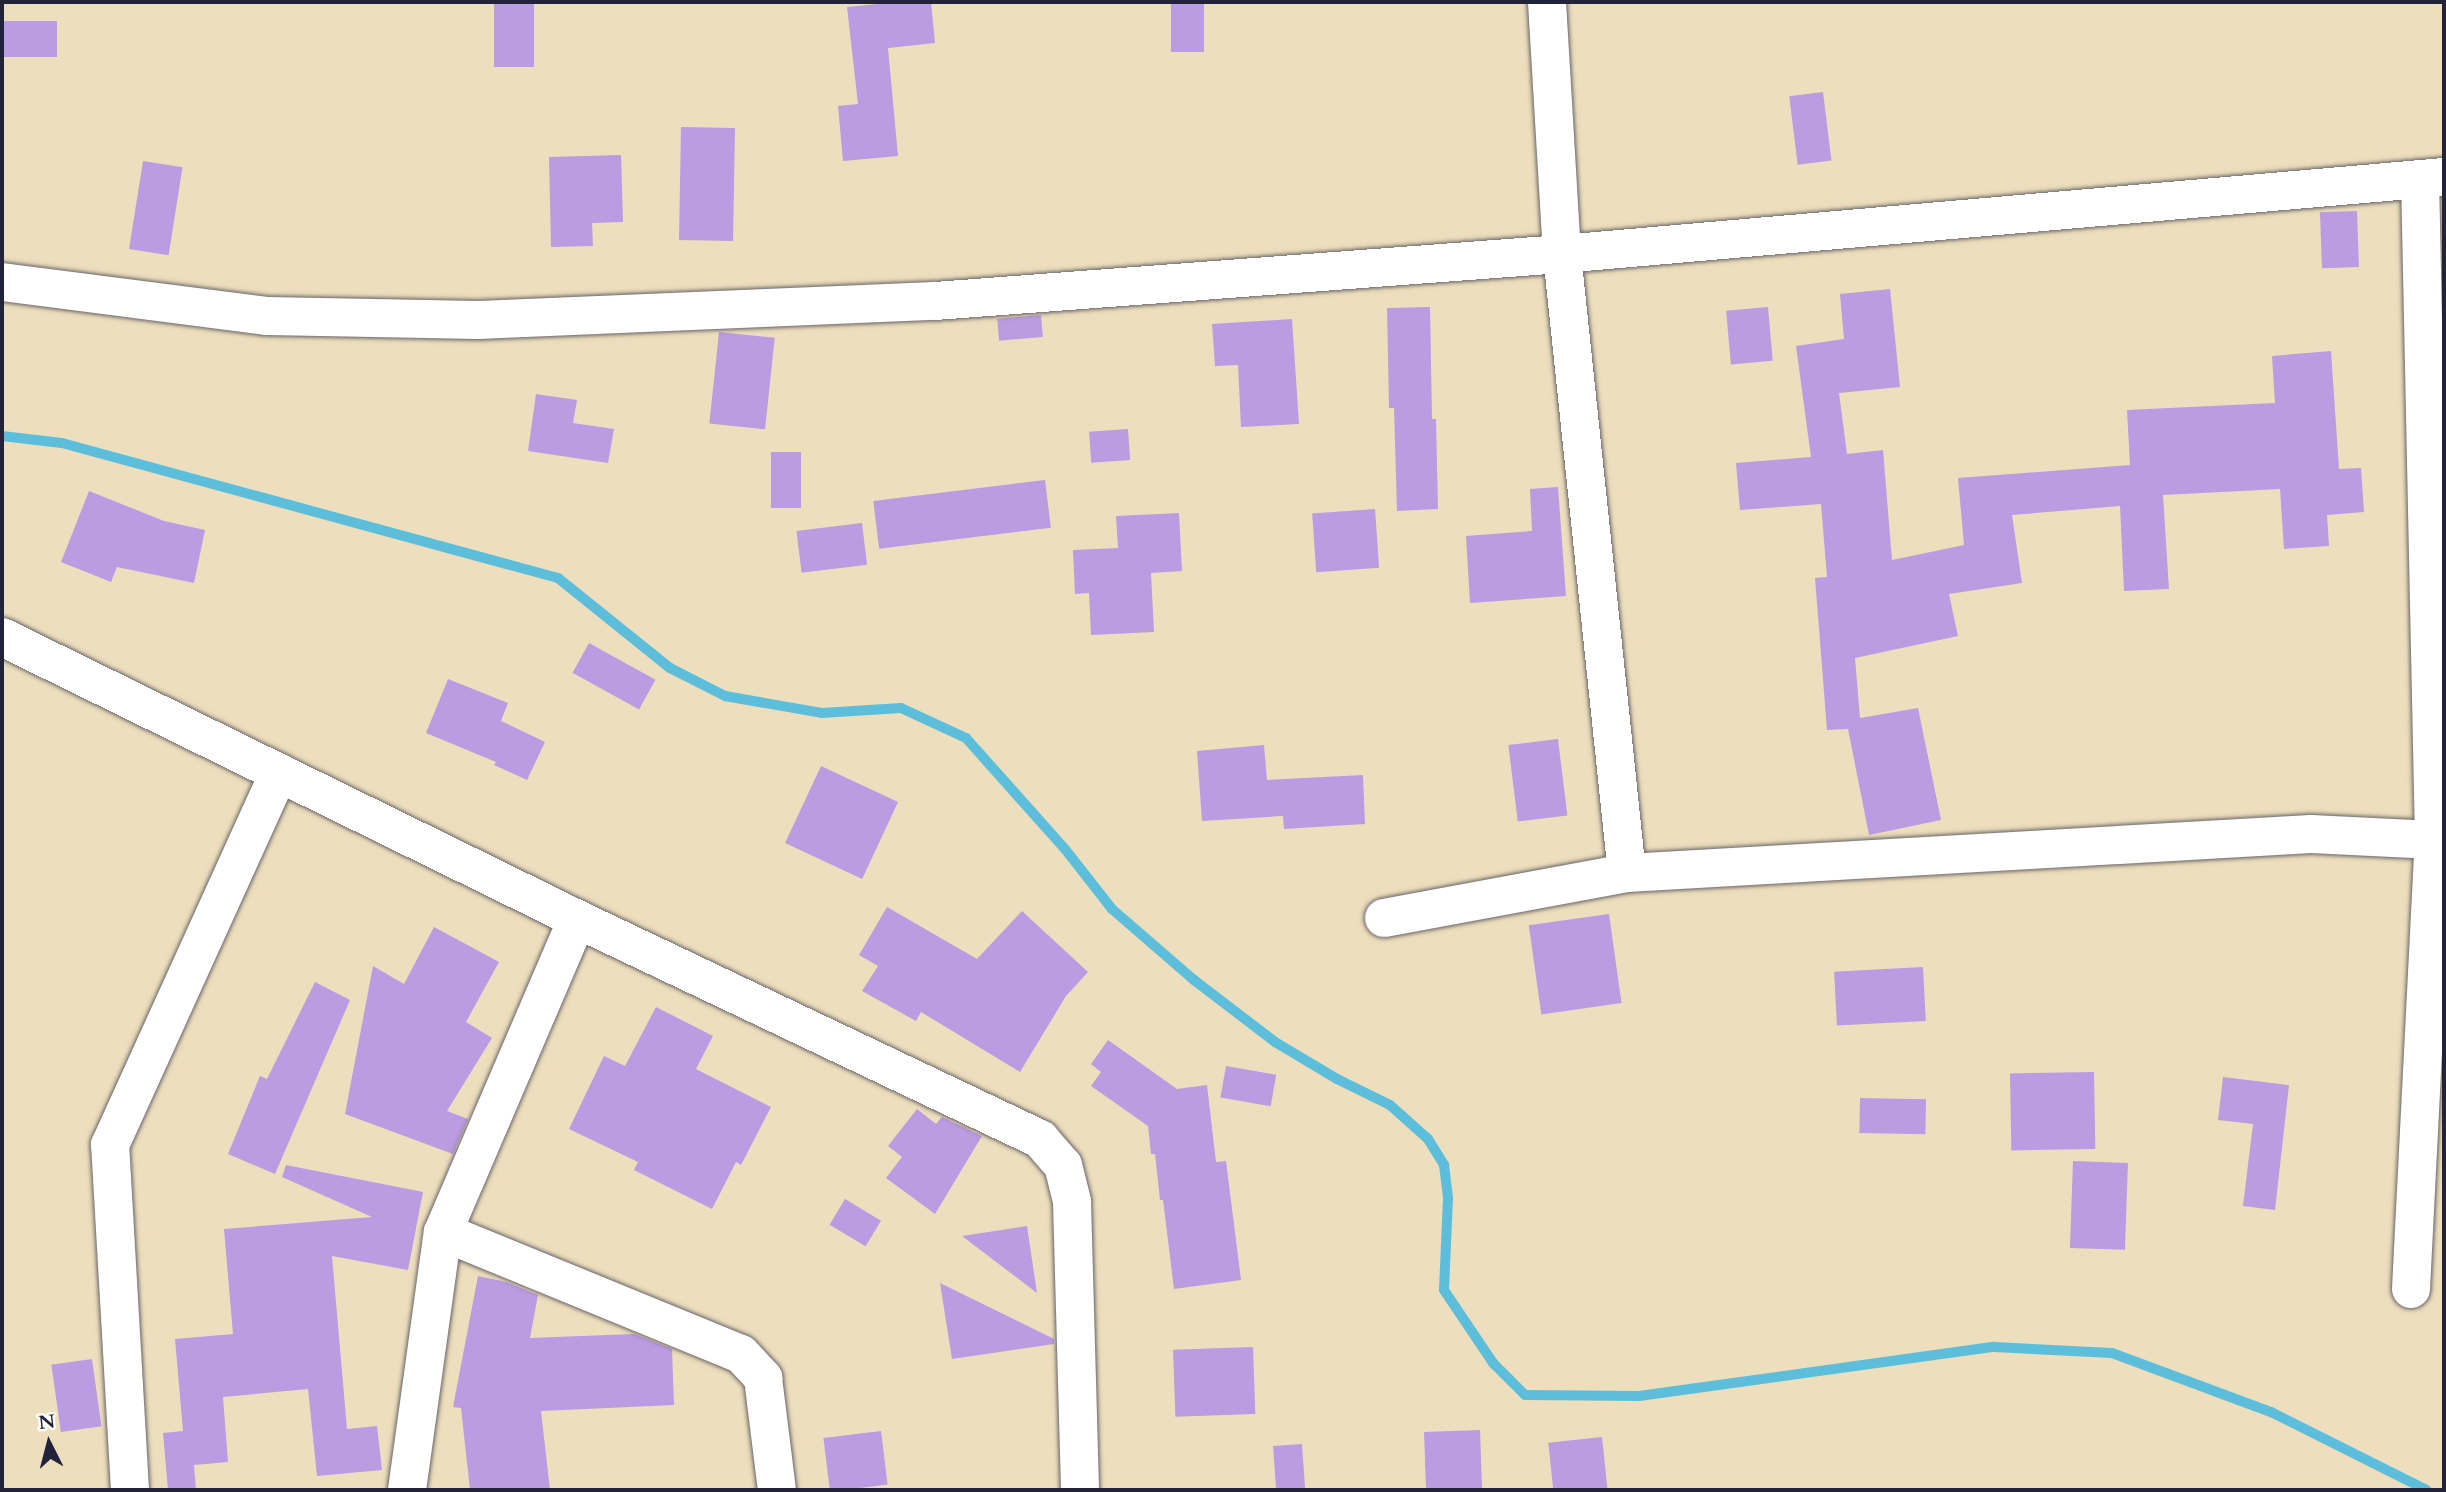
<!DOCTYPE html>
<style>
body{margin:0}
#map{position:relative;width:2446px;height:1492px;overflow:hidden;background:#eddfbd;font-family:Cardo,serif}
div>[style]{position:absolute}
.stream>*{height:10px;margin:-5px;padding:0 5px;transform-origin:5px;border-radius:5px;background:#5cbeda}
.building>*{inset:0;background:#bb9be1;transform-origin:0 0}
.roads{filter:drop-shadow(0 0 2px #696468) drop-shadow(0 0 2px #696468)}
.minor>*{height:38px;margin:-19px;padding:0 19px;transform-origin:19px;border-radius:19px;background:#fff}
span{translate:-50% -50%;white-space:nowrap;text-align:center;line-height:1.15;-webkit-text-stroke:7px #fdfcf7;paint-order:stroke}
.frame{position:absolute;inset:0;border:4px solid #22223b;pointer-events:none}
.north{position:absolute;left:14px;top:1408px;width:70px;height:70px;-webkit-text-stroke:5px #fdfcf7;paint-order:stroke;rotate:354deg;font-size:19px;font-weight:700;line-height:28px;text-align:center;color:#22223b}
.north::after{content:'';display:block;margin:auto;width:24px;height:32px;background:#22223b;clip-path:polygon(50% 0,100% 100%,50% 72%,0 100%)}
</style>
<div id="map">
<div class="stream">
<div style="left:2px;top:436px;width:60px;rotate:6.7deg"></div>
<div style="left:62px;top:443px;width:514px;rotate:15.23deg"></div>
<div style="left:558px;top:578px;width:144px;rotate:38.8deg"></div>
<div style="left:670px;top:668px;width:62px;rotate:27deg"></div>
<div style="left:725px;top:696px;width:98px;rotate:9.9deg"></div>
<div style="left:822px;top:713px;width:79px;rotate:-3.6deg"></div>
<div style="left:901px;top:708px;width:72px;rotate:24.8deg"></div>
<div style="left:966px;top:738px;width:149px;rotate:48.3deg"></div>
<div style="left:1065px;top:849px;width:76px;rotate:51.9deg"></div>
<div style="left:1112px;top:909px;width:108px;rotate:40.9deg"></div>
<div style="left:1194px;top:980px;width:102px;rotate:37.4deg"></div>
<div style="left:1275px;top:1042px;width:72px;rotate:30.8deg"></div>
<div style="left:1337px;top:1079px;width:59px;rotate:26.1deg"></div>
<div style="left:1390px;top:1105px;width:51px;rotate:41.8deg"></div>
<div style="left:1428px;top:1139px;width:31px;rotate:58deg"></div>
<div style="left:1444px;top:1165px;width:33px;rotate:83deg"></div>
<div style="left:1448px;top:1198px;width:92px;rotate:92.5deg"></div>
<div style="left:1444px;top:1290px;width:88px;rotate:56.1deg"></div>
<div style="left:1493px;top:1363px;width:45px;rotate:45deg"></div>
<div style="left:1525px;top:1395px;width:114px;rotate:0.5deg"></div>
<div style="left:1639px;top:1396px;width:358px;rotate:-7.9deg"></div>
<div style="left:1994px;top:1347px;width:118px;rotate:2.9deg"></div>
<div style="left:2112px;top:1353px;width:170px;rotate:20.4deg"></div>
<div style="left:2271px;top:1412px;width:174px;rotate:26.6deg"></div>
</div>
<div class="building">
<div style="left:494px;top:2px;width:40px;height:65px"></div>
<div style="clip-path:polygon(897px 2px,931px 2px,935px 43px,888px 48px,898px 156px,843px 161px,838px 106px,858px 104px,847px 7px)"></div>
<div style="left:1171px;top:2px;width:33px;height:50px"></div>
<div style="left:57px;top:21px;width:36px;height:55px;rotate:90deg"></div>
<div style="left:1823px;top:92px;width:69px;height:34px;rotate:83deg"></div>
<div style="left:681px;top:127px;width:54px;height:113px;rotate:1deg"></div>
<div style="clip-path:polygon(621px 155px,623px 222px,592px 223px,593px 246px,551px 247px,549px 157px)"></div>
<div style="left:143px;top:161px;width:40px;height:89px;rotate:9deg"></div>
<div style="left:2357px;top:211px;width:56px;height:37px;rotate:88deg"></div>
<div style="clip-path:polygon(1890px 289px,1900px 387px,1839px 393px,1847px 454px,1883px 450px,1892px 560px,1964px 545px,1958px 478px,2130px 465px,2127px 410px,2275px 403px,2272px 356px,2331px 351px,2339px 469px,2361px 468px,2364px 512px,2327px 515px,2329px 546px,2284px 549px,2280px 489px,2163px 495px,2169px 589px,2124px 591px,2120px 506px,2012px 515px,2022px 583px,1949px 594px,1958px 636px,1855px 658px,1860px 718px,1918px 708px,1941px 820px,1869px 835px,1848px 729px,1827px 730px,1815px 578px,1827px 577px,1821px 504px,1740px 510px,1736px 463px,1811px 457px,1796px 346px,1844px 339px,1840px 294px)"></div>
<div style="clip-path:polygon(1430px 307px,1432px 419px,1436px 419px,1438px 509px,1397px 511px,1394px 408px,1389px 408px,1387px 308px)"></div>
<div style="left:1768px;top:307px;width:54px;height:42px;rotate:85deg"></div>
<div style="left:1041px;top:315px;width:22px;height:44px;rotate:85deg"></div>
<div style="clip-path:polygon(1292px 319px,1299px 424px,1241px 427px,1238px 365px,1215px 366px,1212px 324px)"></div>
<div style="left:719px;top:332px;width:56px;height:92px;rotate:6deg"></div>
<div style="clip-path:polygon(536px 394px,577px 400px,573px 423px,614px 429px,608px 463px,528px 451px)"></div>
<div style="left:1128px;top:429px;width:31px;height:39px;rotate:86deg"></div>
<div style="left:771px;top:452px;width:30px;height:56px"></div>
<div style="left:1045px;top:480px;width:48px;height:173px;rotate:83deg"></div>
<div style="clip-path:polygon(1558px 487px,1566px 596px,1470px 603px,1466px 536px,1532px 531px,1530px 489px)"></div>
<div style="clip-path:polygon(89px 491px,164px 521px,205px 530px,194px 583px,117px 567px,111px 582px,61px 562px)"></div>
<div style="left:1375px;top:509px;width:59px;height:63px;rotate:86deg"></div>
<div style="clip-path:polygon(1179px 513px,1182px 571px,1151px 573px,1154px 632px,1091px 635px,1089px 593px,1075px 594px,1073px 550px,1118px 548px,1116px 516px)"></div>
<div style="left:862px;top:523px;width:42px;height:66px;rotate:83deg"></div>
<div style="left:589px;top:643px;width:76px;height:34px;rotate:29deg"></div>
<div style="clip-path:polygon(448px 679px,508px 703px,501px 721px,545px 742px,527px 780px,494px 765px,496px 762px,426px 733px)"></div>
<div style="left:1558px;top:739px;width:77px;height:50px;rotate:83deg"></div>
<div style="clip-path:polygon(1264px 745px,1267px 780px,1363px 775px,1365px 824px,1284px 829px,1283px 816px,1202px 821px,1197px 751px)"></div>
<div style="left:821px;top:766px;width:85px;height:85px;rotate:25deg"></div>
<div style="clip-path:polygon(887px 907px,977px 959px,1022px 911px,1088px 972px,1066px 996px,1020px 1072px,921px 1012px,916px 1021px,862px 991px,878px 966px,859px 955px)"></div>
<div style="left:1609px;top:914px;width:90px;height:81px;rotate:82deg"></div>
<div style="clip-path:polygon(434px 927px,499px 962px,466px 1022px,492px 1038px,447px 1111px,468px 1119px,453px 1154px,345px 1114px,373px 966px,404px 984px)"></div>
<div style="left:1923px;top:967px;width:54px;height:89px;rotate:87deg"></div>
<div style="clip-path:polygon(315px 982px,350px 1000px,275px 1174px,228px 1154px,260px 1076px,267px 1079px)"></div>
<div style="clip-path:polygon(656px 1007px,713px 1036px,696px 1069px,771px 1107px,741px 1165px,736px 1162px,712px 1209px,634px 1170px,638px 1162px,569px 1129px,604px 1056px,625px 1066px)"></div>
<div style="clip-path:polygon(1108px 1040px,1177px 1089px,1207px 1085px,1216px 1162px,1226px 1161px,1241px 1280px,1174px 1289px,1163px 1200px,1160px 1200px,1155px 1154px,1151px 1154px,1148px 1126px,1091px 1086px,1101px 1072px,1091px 1064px)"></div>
<div style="left:1226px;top:1066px;width:51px;height:32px;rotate:10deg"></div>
<div style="left:2094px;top:1072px;width:77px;height:84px;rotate:89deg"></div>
<div style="clip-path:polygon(2223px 1077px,2289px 1085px,2275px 1210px,2243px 1206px,2253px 1124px,2218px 1120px)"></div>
<div style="left:1860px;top:1098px;width:66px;height:35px;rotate:1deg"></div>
<div style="clip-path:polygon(917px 1109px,936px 1124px,942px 1117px,982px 1136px,935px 1214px,886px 1178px,902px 1157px,888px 1146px)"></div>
<div style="left:2073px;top:1161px;width:55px;height:87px;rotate:2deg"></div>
<div style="clip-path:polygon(286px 1165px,423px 1192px,408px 1270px,332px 1256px,347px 1429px,377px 1426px,382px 1470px,317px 1476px,308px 1389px,223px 1397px,228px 1462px,194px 1465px,196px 1490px,168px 1490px,163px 1433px,183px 1431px,175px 1339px,233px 1334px,224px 1229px,372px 1217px,282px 1177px)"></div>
<div style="left:845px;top:1199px;width:42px;height:30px;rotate:31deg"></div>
<div style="clip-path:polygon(1027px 1226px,1037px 1293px,962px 1236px)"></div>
<div style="clip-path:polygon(478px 1276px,506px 1282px,538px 1295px,530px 1338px,634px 1334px,672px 1349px,674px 1405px,541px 1411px,550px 1490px,470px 1490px,461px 1408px,453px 1407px)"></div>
<div style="clip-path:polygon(940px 1283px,1054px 1339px,1054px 1344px,952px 1359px)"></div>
<div style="left:1253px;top:1347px;width:67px;height:80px;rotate:88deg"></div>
<div style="left:92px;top:1359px;width:68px;height:41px;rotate:82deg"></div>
<div style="left:1480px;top:1430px;width:60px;height:56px;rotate:88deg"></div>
<div style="left:881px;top:1431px;width:54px;height:58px;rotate:83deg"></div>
<div style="left:1602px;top:1437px;width:53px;height:54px;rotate:84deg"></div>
<div style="left:1302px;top:1444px;width:46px;height:29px;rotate:86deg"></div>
</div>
<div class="roads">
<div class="minor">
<div style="left:1547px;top:2px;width:252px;rotate:86.6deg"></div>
<div style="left:1562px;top:254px;width:622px;rotate:84.01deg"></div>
<div style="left:2px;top:282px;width:268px;rotate:7.3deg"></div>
<div style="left:268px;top:316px;width:210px;rotate:1.1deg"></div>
<div style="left:478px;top:320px;width:457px;rotate:-2.4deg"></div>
<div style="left:935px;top:301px;width:629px;rotate:-4.29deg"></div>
<div style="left:1562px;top:254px;width:885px;rotate:-4.99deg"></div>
<div style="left:2px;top:637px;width:640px;rotate:26.12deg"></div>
<div style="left:577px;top:919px;width:513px;rotate:25.42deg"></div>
<div style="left:1040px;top:1139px;width:35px;rotate:49deg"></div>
<div style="left:1063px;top:1165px;width:38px;rotate:76deg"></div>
<div style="left:1072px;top:1202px;width:288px;rotate:88.4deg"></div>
<div style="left:1384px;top:918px;width:247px;rotate:-10.5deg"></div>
<div style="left:1627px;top:873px;width:685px;rotate:-3.26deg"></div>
<div style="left:2311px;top:834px;width:123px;rotate:2.8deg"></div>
<div style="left:443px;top:1232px;width:322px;rotate:22.3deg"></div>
<div style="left:741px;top:1354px;width:33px;rotate:47deg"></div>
<div style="left:763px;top:1378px;width:113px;rotate:82.9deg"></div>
<div style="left:2411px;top:1289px;width:450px;rotate:-87.1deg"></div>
<div style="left:2434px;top:840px;width:661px;rotate:-91.21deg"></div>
<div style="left:130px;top:1490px;width:346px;rotate:-93.3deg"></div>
<div style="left:110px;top:1145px;width:409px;rotate:-65.6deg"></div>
<div style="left:407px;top:1490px;width:260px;rotate:-82.1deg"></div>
<div style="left:443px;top:1232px;width:340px;rotate:-66.8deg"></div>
</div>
</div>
<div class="frame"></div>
<div class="north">N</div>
</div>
